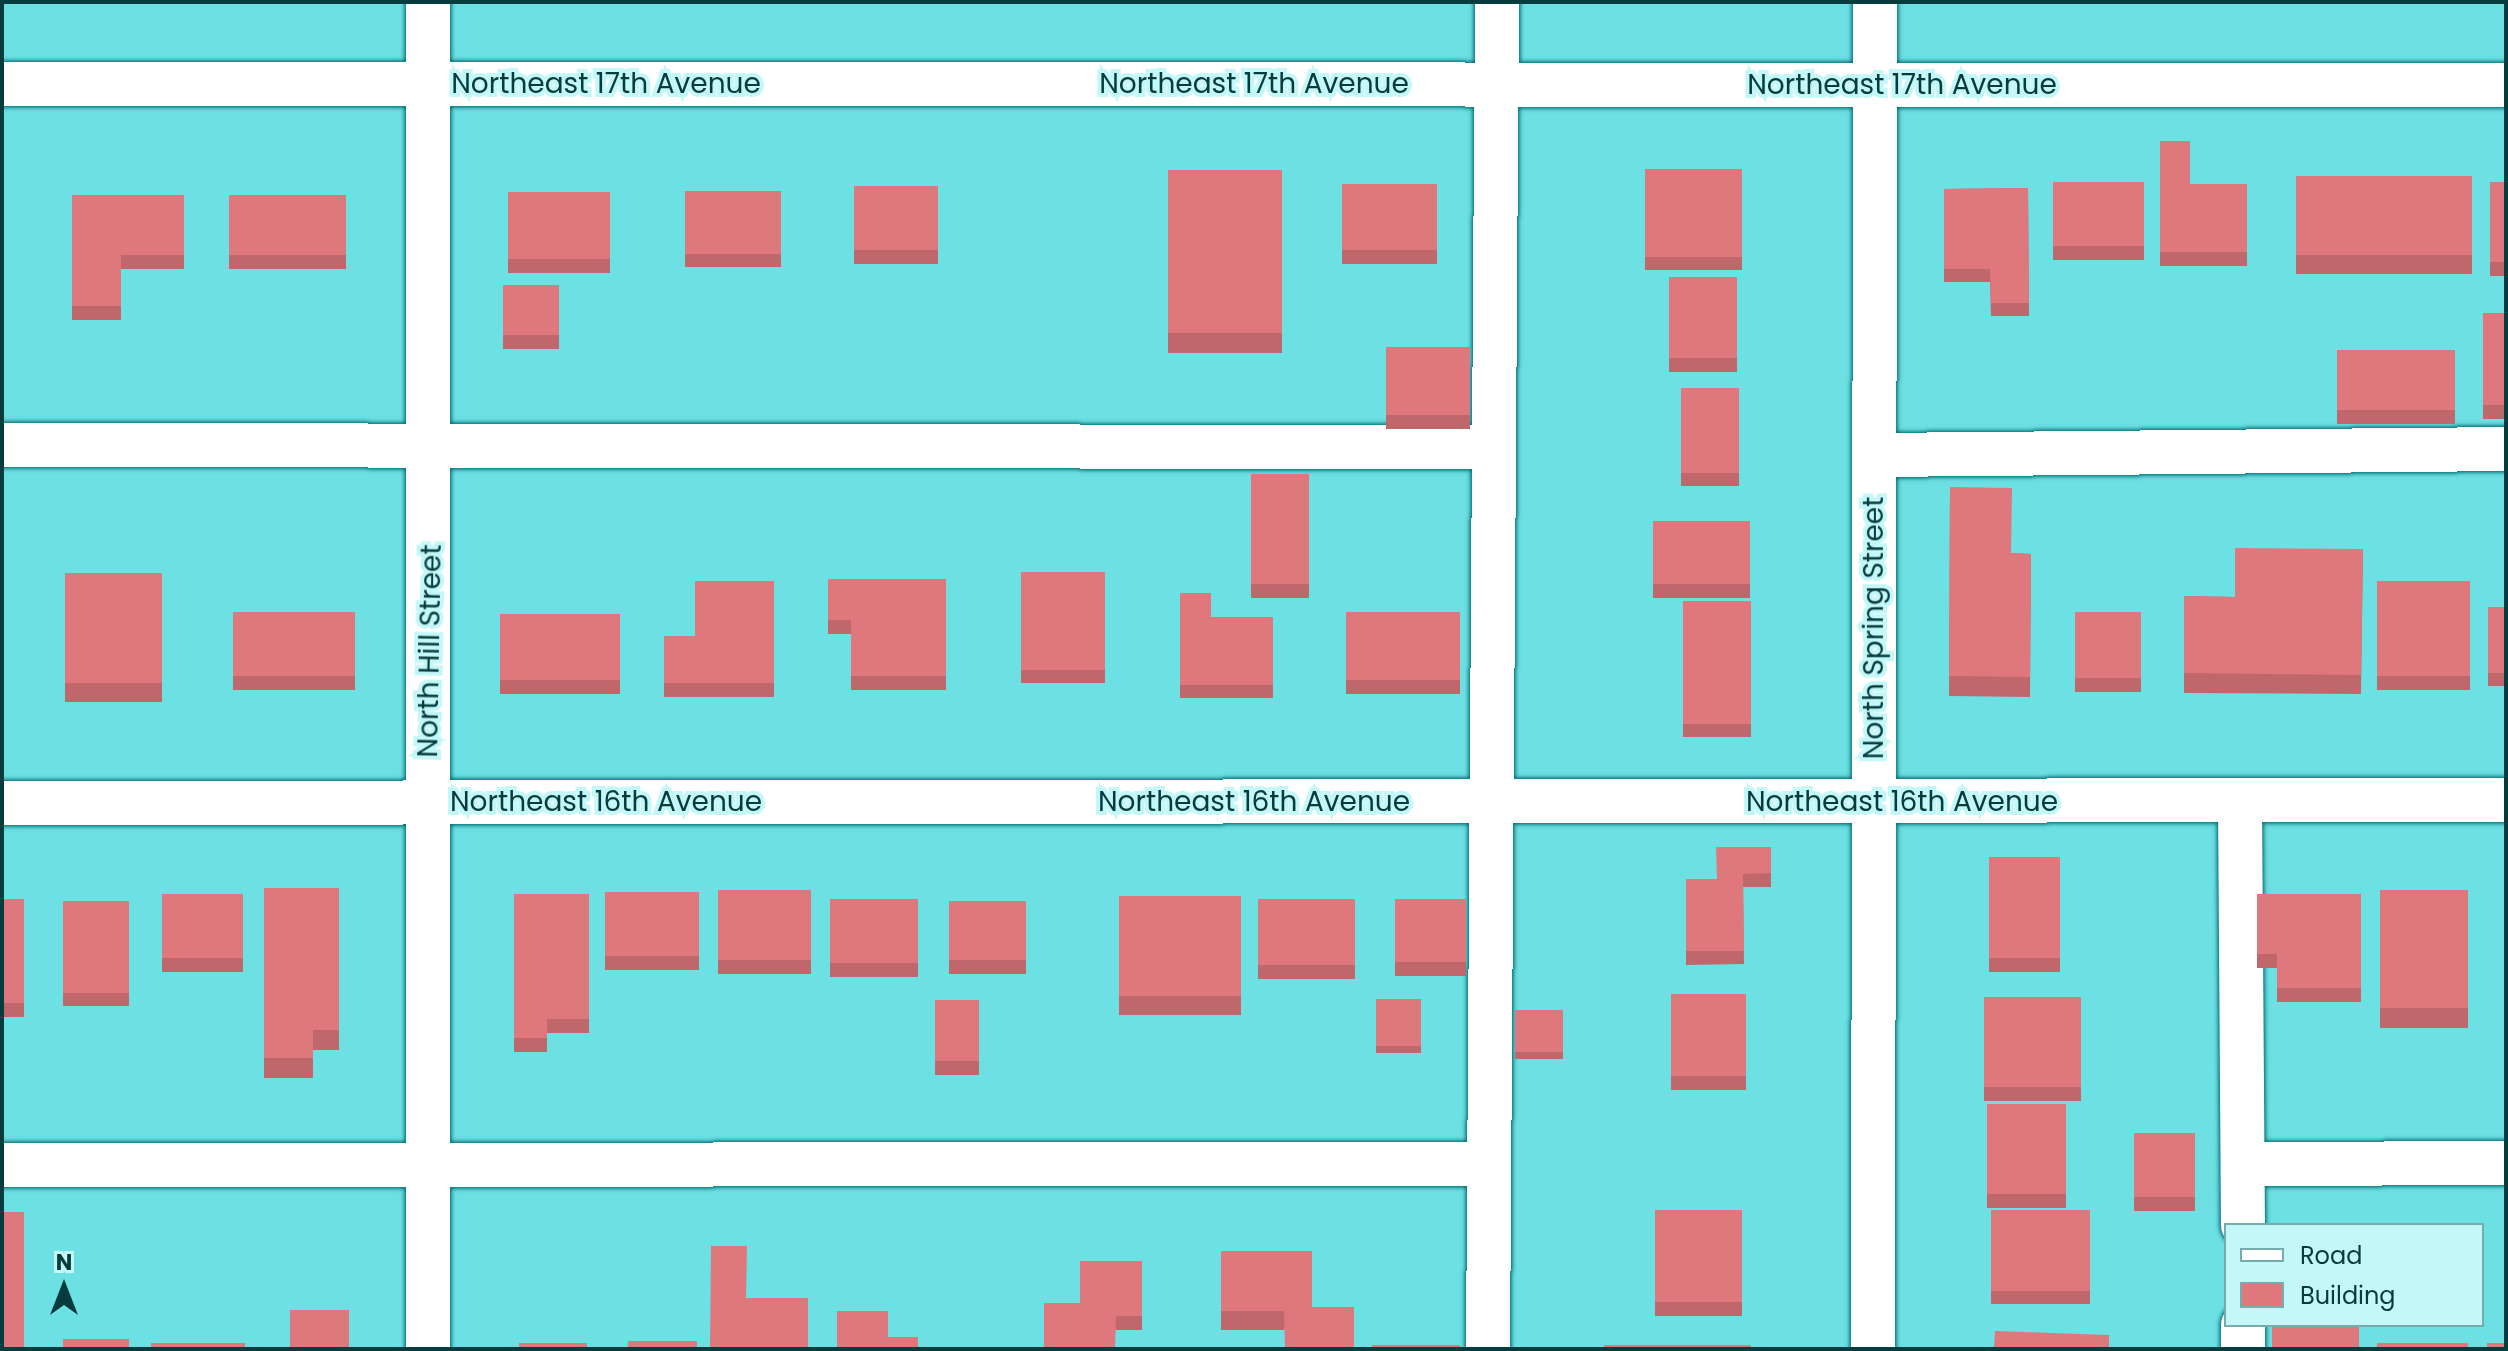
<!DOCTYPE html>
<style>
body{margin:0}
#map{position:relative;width:2508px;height:1351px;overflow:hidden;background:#6de0e4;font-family:Poppins,sans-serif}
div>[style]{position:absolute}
.roads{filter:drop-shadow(0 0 2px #006e72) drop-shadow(0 0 2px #006e72)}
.minor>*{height:44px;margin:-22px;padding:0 22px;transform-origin:22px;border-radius:22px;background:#fff}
.wall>*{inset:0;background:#c0676b;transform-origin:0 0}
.building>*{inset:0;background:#df787c;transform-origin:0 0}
span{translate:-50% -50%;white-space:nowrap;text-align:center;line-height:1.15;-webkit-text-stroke:8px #c3f7f8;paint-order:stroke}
.street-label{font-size:28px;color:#063c3e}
.frame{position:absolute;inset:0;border:4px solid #063c3e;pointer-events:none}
.legend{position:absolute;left:2224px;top:1223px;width:260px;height:104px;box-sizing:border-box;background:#c3f7f8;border:2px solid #77acae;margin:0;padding:10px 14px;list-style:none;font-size:24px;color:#063c3e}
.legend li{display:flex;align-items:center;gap:16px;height:40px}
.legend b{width:40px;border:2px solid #77acae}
.north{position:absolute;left:24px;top:1247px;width:80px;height:80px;-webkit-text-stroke:6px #c3f7f8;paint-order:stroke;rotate:0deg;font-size:22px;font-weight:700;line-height:32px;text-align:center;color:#063c3e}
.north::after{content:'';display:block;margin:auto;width:28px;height:36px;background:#063c3e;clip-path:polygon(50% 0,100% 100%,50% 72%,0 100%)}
</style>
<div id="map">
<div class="roads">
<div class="minor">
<div style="left:428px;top:2px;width:1347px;rotate:90deg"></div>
<div style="left:2px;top:84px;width:2504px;rotate:0.02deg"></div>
<div style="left:2px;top:445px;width:1492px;rotate:0.08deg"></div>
<div style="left:1875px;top:455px;width:631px;rotate:-0.54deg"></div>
<div style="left:2240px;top:802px;width:423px;rotate:89.6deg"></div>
<div style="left:2px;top:803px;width:2504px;rotate:-0.07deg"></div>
<div style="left:2243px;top:1164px;width:263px;rotate:-0.2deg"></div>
<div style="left:2px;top:1165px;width:1487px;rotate:-0.04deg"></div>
<div style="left:2243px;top:1325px;width:24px;rotate:90deg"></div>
<div style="left:1488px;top:1349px;width:1347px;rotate:-89.62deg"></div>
<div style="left:1873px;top:1349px;width:1347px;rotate:-89.91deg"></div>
</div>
</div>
<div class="wall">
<div style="left:1669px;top:2px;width:81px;height:2px"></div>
<div style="clip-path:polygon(2160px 141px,2190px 184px,2247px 184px,2247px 266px,2160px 266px)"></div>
<div style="left:1645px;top:169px;width:97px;height:101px"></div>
<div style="left:1168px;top:170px;width:114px;height:183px"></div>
<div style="left:2296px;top:176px;width:176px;height:98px"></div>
<div style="left:2053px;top:182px;width:91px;height:78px"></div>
<div style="left:2490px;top:182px;width:16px;height:94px"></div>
<div style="left:1342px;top:184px;width:95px;height:80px"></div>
<div style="left:854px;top:186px;width:84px;height:78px"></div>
<div style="clip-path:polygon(2028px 188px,2029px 316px,1991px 316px,1990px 282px,1944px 282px,1944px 189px)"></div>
<div style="left:685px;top:191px;width:96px;height:76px"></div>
<div style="left:508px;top:192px;width:102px;height:81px"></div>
<div style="clip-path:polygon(72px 195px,184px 195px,184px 269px,121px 269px,121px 320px,72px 320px)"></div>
<div style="left:229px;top:195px;width:117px;height:74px"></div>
<div style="left:1669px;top:277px;width:68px;height:95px"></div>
<div style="left:503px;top:285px;width:56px;height:64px"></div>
<div style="left:2483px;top:313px;width:23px;height:106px"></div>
<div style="left:1386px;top:347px;width:84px;height:82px"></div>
<div style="left:2337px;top:350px;width:118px;height:74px"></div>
<div style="left:1681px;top:388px;width:58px;height:98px"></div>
<div style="left:1251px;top:474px;width:58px;height:124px"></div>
<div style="clip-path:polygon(1950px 487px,2011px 553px,2031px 554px,2030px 697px,1949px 696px)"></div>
<div style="left:1653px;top:521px;width:97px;height:77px"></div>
<div style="clip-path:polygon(2363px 549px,2361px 694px,2184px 693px,2184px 596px,2235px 597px)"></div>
<div style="left:1021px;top:572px;width:84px;height:111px"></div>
<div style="left:65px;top:573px;width:97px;height:129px"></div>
<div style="clip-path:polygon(828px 579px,946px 579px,946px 690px,851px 690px,851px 634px,828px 634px)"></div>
<div style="clip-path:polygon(774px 581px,774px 697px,664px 697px,664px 636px,695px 636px)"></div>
<div style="left:2377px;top:581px;width:93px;height:109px"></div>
<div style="clip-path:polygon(1180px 593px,1211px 617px,1273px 617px,1273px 698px,1180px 698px)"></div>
<div style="left:1683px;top:601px;width:68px;height:136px"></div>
<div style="left:2488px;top:607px;width:18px;height:79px"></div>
<div style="left:233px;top:612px;width:122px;height:78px"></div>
<div style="left:1346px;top:612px;width:114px;height:82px"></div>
<div style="left:2075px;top:612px;width:66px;height:80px"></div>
<div style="left:500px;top:614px;width:120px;height:80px"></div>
<div style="clip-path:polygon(1771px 847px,1771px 887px,1743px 887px,1744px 964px,1686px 965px,1686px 879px,1717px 879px)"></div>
<div style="left:1989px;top:857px;width:71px;height:115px"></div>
<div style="clip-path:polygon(264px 888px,339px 888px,339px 1050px,313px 1050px,313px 1078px,264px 1078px)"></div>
<div style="left:718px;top:890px;width:93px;height:84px"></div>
<div style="left:2380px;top:890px;width:88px;height:138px"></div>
<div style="left:605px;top:892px;width:94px;height:78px"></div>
<div style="left:162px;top:894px;width:81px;height:78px"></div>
<div style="clip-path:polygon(514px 894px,589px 894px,589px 1033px,547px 1033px,547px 1052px,514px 1052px)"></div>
<div style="clip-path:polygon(2257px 894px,2361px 894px,2361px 1002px,2277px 1002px,2277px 968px,2257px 968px)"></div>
<div style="left:1119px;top:896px;width:122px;height:119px"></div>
<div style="left:2px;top:899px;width:22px;height:118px"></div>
<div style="left:830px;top:899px;width:88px;height:78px"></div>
<div style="left:1258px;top:899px;width:97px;height:80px"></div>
<div style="left:1395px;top:899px;width:71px;height:77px"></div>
<div style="left:63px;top:901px;width:66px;height:105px"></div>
<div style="left:949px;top:901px;width:77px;height:73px"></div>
<div style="left:1671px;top:994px;width:75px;height:96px"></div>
<div style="left:1984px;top:997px;width:97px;height:104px"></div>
<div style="left:1376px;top:999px;width:45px;height:54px"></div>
<div style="left:935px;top:1000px;width:44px;height:75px"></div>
<div style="left:1515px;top:1010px;width:48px;height:49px"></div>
<div style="left:1987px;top:1104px;width:79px;height:104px"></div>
<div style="left:2134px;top:1133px;width:61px;height:78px"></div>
<div style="left:1655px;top:1210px;width:87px;height:106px"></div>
<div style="left:1991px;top:1210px;width:99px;height:94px"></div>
<div style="clip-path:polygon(1221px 1251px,1312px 1251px,1284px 1330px,1221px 1330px)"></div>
<div style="clip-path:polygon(1142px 1261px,1142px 1330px,1116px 1330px,1080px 1303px)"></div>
</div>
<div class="building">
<div style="clip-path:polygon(2160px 141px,2190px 141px,2190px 184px,2247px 184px,2247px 252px,2160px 252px)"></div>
<div style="left:1645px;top:169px;width:97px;height:88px"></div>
<div style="left:1168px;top:170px;width:114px;height:163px"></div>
<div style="left:2296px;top:176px;width:176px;height:79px"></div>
<div style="left:2053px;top:182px;width:91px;height:64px"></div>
<div style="left:2490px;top:182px;width:16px;height:80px"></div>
<div style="left:1342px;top:184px;width:95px;height:66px"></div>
<div style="left:854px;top:186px;width:84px;height:64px"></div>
<div style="clip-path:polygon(2028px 188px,2029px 303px,1991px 303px,1990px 269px,1944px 269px,1944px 189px)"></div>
<div style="left:685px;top:191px;width:96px;height:63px"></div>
<div style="left:508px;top:192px;width:102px;height:67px"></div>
<div style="clip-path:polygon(72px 195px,184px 195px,184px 255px,121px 255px,121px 306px,72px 306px)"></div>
<div style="left:229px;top:195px;width:117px;height:60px"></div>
<div style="left:1669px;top:277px;width:68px;height:81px"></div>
<div style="left:503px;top:285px;width:56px;height:50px"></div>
<div style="left:2483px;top:313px;width:23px;height:92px"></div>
<div style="left:1386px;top:347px;width:84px;height:68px"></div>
<div style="left:2337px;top:350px;width:118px;height:60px"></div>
<div style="left:1681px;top:388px;width:58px;height:85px"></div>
<div style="left:1251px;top:474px;width:58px;height:110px"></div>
<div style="clip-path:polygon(1950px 487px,2012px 488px,2011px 553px,2031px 554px,2030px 677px,1949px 676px)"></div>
<div style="left:1653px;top:521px;width:97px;height:63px"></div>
<div style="clip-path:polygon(2235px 548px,2363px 549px,2361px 675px,2184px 673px,2184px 596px,2235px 597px)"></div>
<div style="left:1021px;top:572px;width:84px;height:98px"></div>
<div style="left:65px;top:573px;width:97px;height:110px"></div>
<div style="clip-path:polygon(828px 579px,946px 579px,946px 676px,851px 676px,851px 620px,828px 620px)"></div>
<div style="clip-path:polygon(695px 581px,774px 581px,774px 683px,664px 683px,664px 636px,695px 636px)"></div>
<div style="left:2377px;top:581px;width:93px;height:95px"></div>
<div style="clip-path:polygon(1180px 593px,1211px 593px,1211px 617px,1273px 617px,1273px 685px,1180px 685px)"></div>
<div style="left:1683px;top:601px;width:68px;height:123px"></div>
<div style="left:2488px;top:607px;width:18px;height:66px"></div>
<div style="left:233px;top:612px;width:122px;height:64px"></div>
<div style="left:1346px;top:612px;width:114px;height:68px"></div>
<div style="left:2075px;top:612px;width:66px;height:66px"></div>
<div style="left:500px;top:614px;width:120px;height:66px"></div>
<div style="clip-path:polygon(1716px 847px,1771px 847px,1771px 873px,1743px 874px,1744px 951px,1686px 951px,1686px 879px,1717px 879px)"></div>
<div style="left:1989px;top:857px;width:71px;height:101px"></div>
<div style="clip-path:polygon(264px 888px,339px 888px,339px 1030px,313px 1030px,313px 1058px,264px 1058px)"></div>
<div style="left:718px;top:890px;width:93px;height:70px"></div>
<div style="left:2380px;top:890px;width:88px;height:118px"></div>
<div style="left:605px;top:892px;width:94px;height:64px"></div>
<div style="left:162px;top:894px;width:81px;height:64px"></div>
<div style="clip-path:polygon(514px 894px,589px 894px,589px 1019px,547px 1019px,547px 1038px,514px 1038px)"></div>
<div style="clip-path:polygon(2257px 894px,2361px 894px,2361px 988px,2277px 988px,2277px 954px,2257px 954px)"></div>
<div style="left:1119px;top:896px;width:122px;height:100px"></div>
<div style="left:2px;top:899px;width:22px;height:104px"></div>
<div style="left:830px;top:899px;width:88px;height:64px"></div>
<div style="left:1258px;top:899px;width:97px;height:66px"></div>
<div style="left:1395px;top:899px;width:71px;height:63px"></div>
<div style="left:63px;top:901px;width:66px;height:92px"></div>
<div style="left:949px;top:901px;width:77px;height:59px"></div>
<div style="left:1671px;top:994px;width:75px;height:82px"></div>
<div style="left:1984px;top:997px;width:97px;height:90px"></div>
<div style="left:1376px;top:999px;width:45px;height:47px"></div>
<div style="left:935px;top:1000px;width:44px;height:61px"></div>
<div style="left:1515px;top:1010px;width:48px;height:42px"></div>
<div style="left:1987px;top:1104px;width:79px;height:90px"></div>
<div style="left:2134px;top:1133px;width:61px;height:64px"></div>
<div style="left:1655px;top:1210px;width:87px;height:92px"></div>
<div style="left:1991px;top:1210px;width:99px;height:81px"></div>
<div style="left:2px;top:1212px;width:22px;height:137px"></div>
<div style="clip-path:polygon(711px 1246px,747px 1246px,746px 1298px,808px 1298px,808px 1349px,710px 1349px)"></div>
<div style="clip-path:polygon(1221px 1251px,1312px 1251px,1312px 1307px,1354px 1307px,1354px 1349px,1285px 1349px,1284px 1311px,1221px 1311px)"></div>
<div style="clip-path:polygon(1080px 1261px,1142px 1261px,1142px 1316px,1116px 1316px,1115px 1349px,1044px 1349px,1044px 1303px,1080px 1303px)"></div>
<div style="left:290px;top:1310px;width:59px;height:39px"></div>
<div style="clip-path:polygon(837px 1311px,888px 1311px,888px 1337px,918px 1337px,918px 1349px,837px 1349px)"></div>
<div style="left:2272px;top:1325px;width:87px;height:24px"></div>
<div style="clip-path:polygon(1995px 1331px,2109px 1335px,2109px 1349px,1994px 1349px)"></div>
<div style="left:63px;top:1339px;width:66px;height:10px"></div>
<div style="left:628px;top:1341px;width:69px;height:8px"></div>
<div style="left:151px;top:1343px;width:94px;height:6px"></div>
<div style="left:519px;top:1343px;width:68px;height:6px"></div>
<div style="left:2377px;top:1343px;width:91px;height:6px"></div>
<div style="left:2487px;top:1343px;width:19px;height:6px"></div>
<div style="left:1372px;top:1345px;width:88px;height:4px"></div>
<div style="left:1604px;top:1345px;width:147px;height:4px"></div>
</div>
<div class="street-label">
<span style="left:606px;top:84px">Northeast 17th Avenue</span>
<span style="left:1254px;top:84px">Northeast 17th Avenue</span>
<span style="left:1902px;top:85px">Northeast 17th Avenue</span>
<span style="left:1874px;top:628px;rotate:-90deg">North Spring Street</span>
<span style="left:430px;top:651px;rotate:-89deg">North Hill Street</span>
<span style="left:606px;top:802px">Northeast 16th Avenue</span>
<span style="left:1254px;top:802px">Northeast 16th Avenue</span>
<span style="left:1902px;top:802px">Northeast 16th Avenue</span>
</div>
<div class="frame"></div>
<ul class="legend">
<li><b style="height:10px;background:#fff"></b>Road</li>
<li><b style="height:22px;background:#df787c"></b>Building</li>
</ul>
<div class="north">N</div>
</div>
